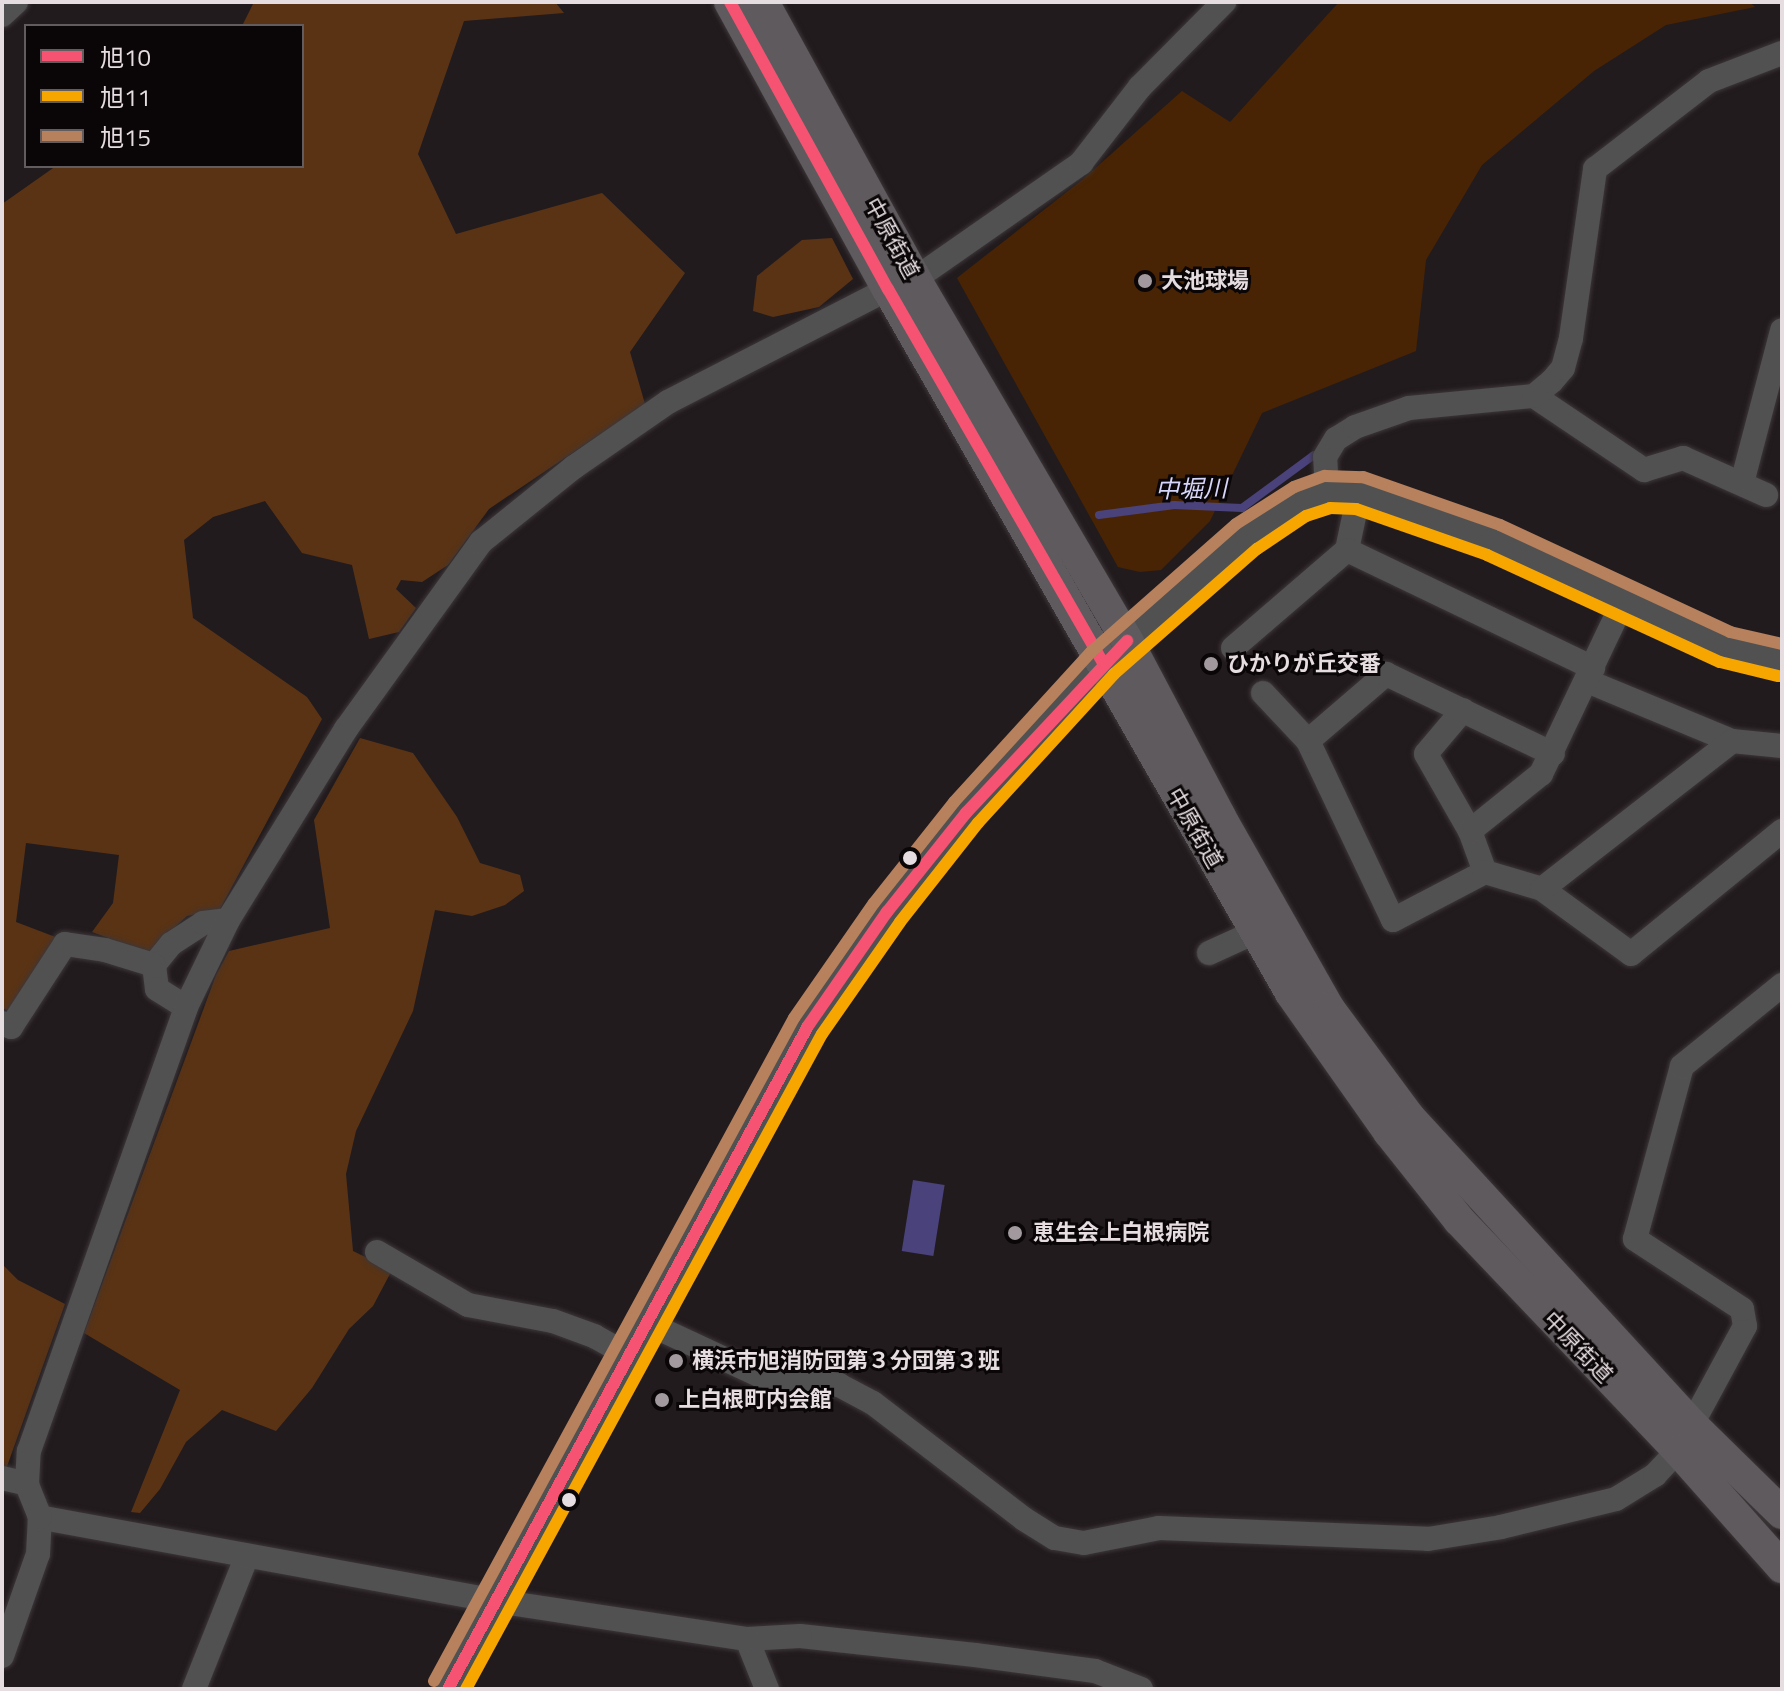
<!DOCTYPE html>
<meta charset="utf-8">
<style>
body{margin:0}
#map{position:relative;width:1784px;height:1691px;overflow:hidden;background:#221b1e;font-family:"Titillium Web","Noto Sans JP",sans-serif}
div>[style]{position:absolute}
.green>*{inset:0;background:#492404}
.forest>*{inset:0;background:#5a3315}
.water>*{inset:0;background:#4a427a;transform-origin:0 0}
.stream>*{height:8px;margin:-4px;padding:0 4px;transform-origin:4px;border-radius:4px;background:#4a427a}
.roads{filter:drop-shadow(0 0 2px #3d3739) drop-shadow(0 0 2px #3d3739)}
.minor>*{height:24px;margin:-12px;padding:0 12px;transform-origin:12px;border-radius:12px;background:#525152}
.major>*{height:32px;margin:-16px;padding:0 16px;transform-origin:16px;border-radius:16px;background:#5e5a5d}
.bus-1>*{height:12px;margin:-6px;padding:0 6px;transform-origin:6px;border-radius:6px;background:#f65372}
.bus-2>*{height:12px;margin:-6px;padding:0 6px;transform-origin:6px;border-radius:6px;background:#f7a600}
.bus-3>*{height:12px;margin:-6px;padding:0 6px;transform-origin:6px;border-radius:6px;background:#b6815c}
.dots>*{width:22px;height:22px;translate:-50% -50%;box-sizing:border-box;border:4px solid #0a0607;border-radius:50%}
span{translate:-50% -50%;white-space:nowrap;text-align:center;line-height:1.15;-webkit-text-stroke:6px #0a0607;paint-order:stroke}
.street-label{font-size:22px;color:#e6dde1}
.poi-label{font-size:22px;color:#e6dde1;font-weight:700}
.left{translate:0 -50%;text-align:left}
.water-label{font-size:24px;color:#d6d5fa;font-style:italic}
.frame{position:absolute;inset:0;border:4px solid #e6dde1;pointer-events:none}
.legend{position:absolute;left:24px;top:24px;width:280px;height:144px;box-sizing:border-box;background:#0a0607;border:2px solid #625c5e;margin:0;padding:10px 14px;list-style:none;font-size:24px;color:#e6dde1}
.legend li{display:flex;align-items:center;gap:16px;height:40px}
.legend b{width:40px;border:2px solid #625c5e}
</style>
<div id="map">
<div class="green">
<div style="clip-path:polygon(1339px 2px,1749px 2px,1755px 7px,1666px 25px,1594px 71px,1482px 165px,1426px 260px,1416px 351px,1262px 413px,1210px 521px,1161px 570px,1140px 572px,1118px 567px,957px 278px,1082px 180px,1182px 91px,1230px 122px)"></div>
</div>
<div class="forest">
<div style="clip-path:polygon(254px 2px,555px 2px,564px 13px,464px 21px,418px 154px,456px 234px,602px 193px,685px 273px,630px 352px,645px 404px,489px 509px,448px 565px,422px 582px,401px 580px,396px 589px,416px 608px,399px 632px,369px 639px,352px 565px,302px 553px,265px 501px,213px 517px,184px 540px,193px 618px,307px 697px,322px 719px,220px 909px,187px 916px,164px 937px,155px 955px,92px 932px,113px 903px,119px 855px,26px 843px,16px 922px,58px 938px,19px 1003px,7px 1010px,2px 1008px,2px 204px,56px 166px,302px 166px,302px 26px,242px 26px)"></div>
<div style="clip-path:polygon(832px 238px,853px 279px,819px 307px,773px 317px,753px 311px,757px 276px,802px 240px)"></div>
<div style="clip-path:polygon(360px 738px,413px 753px,457px 817px,480px 863px,520px 875px,524px 891px,505px 905px,472px 916px,435px 910px,413px 1011px,356px 1131px,346px 1174px,353px 1251px,392px 1270px,373px 1306px,349px 1329px,312px 1388px,276px 1431px,222px 1410px,186px 1442px,160px 1489px,140px 1513px,131px 1512px,180px 1390px,84px 1333px,216px 975px,229px 951px,330px 928px,314px 820px)"></div>
<div style="clip-path:polygon(2px 1264px,18px 1280px,65px 1304px,5px 1472px,2px 1471px)"></div>
</div>
<div class="water">
<div style="left:913px;top:1180px;width:32px;height:72px;rotate:9deg"></div>
</div>
<div class="stream">
<div style="left:1099px;top:515px;width:76px;rotate:-7.6deg"></div>
<div style="left:1174px;top:505px;width:68px;rotate:2.5deg"></div>
<div style="left:1242px;top:508px;width:89px;rotate:-36.4deg"></div>
</div>
<div class="roads">
<div class="minor">
<div style="left:2px;top:15px;width:19px;rotate:-43deg"></div>
<div style="left:1534px;top:396px;width:133px;rotate:33.9deg"></div>
<div style="left:1644px;top:470px;width:41px;rotate:-17.1deg"></div>
<div style="left:1683px;top:458px;width:91px;rotate:24deg"></div>
<div style="left:1742px;top:483px;width:158px;rotate:-75.3deg"></div>
<div style="left:1327px;top:492px;width:35px;rotate:-93deg"></div>
<div style="left:1325px;top:457px;width:21px;rotate:-59deg"></div>
<div style="left:1336px;top:439px;width:22px;rotate:-32deg"></div>
<div style="left:1355px;top:427px;width:57px;rotate:-19.4deg"></div>
<div style="left:1409px;top:408px;width:126px;rotate:-5.5deg"></div>
<div style="left:1534px;top:396px;width:23px;rotate:-40deg"></div>
<div style="left:1552px;top:381px;width:17px;rotate:-50deg"></div>
<div style="left:1563px;top:368px;width:31px;rotate:-75deg"></div>
<div style="left:1571px;top:338px;width:171px;rotate:-81.9deg"></div>
<div style="left:1595px;top:169px;width:144px;rotate:-37.7deg"></div>
<div style="left:1709px;top:81px;width:78px;rotate:-21deg"></div>
<div style="left:1347px;top:550px;width:58px;rotate:-78.1deg"></div>
<div style="left:1233px;top:648px;width:150px;rotate:-40.7deg"></div>
<div style="left:1347px;top:550px;width:273px;rotate:25.6deg"></div>
<div style="left:1587px;top:681px;width:157px;rotate:22.5deg"></div>
<div style="left:1732px;top:741px;width:50px;rotate:5.7deg"></div>
<div style="left:1263px;top:693px;width:66px;rotate:46.8deg"></div>
<div style="left:1308px;top:741px;width:198px;rotate:64.6deg"></div>
<div style="left:1393px;top:920px;width:104px;rotate:-27.6deg"></div>
<div style="left:1463px;top:710px;width:57px;rotate:130.1deg"></div>
<div style="left:1426px;top:754px;width:89px;rotate:60.3deg"></div>
<div style="left:1470px;top:831px;width:44px;rotate:69.9deg"></div>
<div style="left:1485px;top:872px;width:59px;rotate:16.6deg"></div>
<div style="left:1542px;top:889px;width:110px;rotate:36.1deg"></div>
<div style="left:1631px;top:954px;width:195px;rotate:-39.2deg"></div>
<div style="left:1308px;top:741px;width:103px;rotate:-40.7deg"></div>
<div style="left:1386px;top:674px;width:185px;rotate:25.6deg"></div>
<div style="left:1470px;top:831px;width:91px;rotate:-38.8deg"></div>
<div style="left:1541px;top:774px;width:191px;rotate:-64.5deg"></div>
<div style="left:1542px;top:889px;width:241px;rotate:-37.9deg"></div>
<div style="left:1209px;top:953px;width:51px;rotate:-24.5deg"></div>
<div style="left:154px;top:965px;width:27px;rotate:-51deg"></div>
<div style="left:171px;top:944px;width:38px;rotate:-33deg"></div>
<div style="left:203px;top:923px;width:25px;rotate:-7deg"></div>
<div style="left:2px;top:1023px;width:10px;rotate:24deg"></div>
<div style="left:11px;top:1027px;width:99px;rotate:-57deg"></div>
<div style="left:65px;top:944px;width:40px;rotate:8.5deg"></div>
<div style="left:105px;top:950px;width:51px;rotate:17deg"></div>
<div style="left:154px;top:965px;width:24px;rotate:83deg"></div>
<div style="left:157px;top:989px;width:34px;rotate:32deg"></div>
<div style="left:377px;top:1252px;width:105px;rotate:30.2deg"></div>
<div style="left:468px;top:1305px;width:86px;rotate:10.7deg"></div>
<div style="left:553px;top:1321px;width:44px;rotate:20.1deg"></div>
<div style="left:594px;top:1336px;width:41px;rotate:29.1deg"></div>
<div style="left:647px;top:1323px;width:123px;rotate:24.9deg"></div>
<div style="left:759px;top:1375px;width:81px;rotate:7.1deg"></div>
<div style="left:839px;top:1385px;width:38px;rotate:28deg"></div>
<div style="left:873px;top:1403px;width:190px;rotate:37.5deg"></div>
<div style="left:1024px;top:1519px;width:36px;rotate:32deg"></div>
<div style="left:1055px;top:1538px;width:29px;rotate:10deg"></div>
<div style="left:1084px;top:1543px;width:76px;rotate:-11.3deg"></div>
<div style="left:1159px;top:1528px;width:269px;rotate:2.3deg"></div>
<div style="left:1428px;top:1539px;width:74px;rotate:-9.3deg"></div>
<div style="left:1501px;top:1527px;width:118px;rotate:-13.7deg"></div>
<div style="left:1616px;top:1499px;width:46px;rotate:-31.6deg"></div>
<div style="left:1655px;top:1475px;width:34px;rotate:-47deg"></div>
<div style="left:1678px;top:1450px;width:141px;rotate:-61.6deg"></div>
<div style="left:1745px;top:1326px;width:17px;rotate:-100deg"></div>
<div style="left:1742px;top:1309px;width:128px;rotate:-146.8deg"></div>
<div style="left:1635px;top:1239px;width:179px;rotate:-74.8deg"></div>
<div style="left:1682px;top:1066px;width:129px;rotate:-39deg"></div>
<div style="left:2px;top:1478px;width:26px;rotate:13deg"></div>
<div style="left:747px;top:1639px;width:54px;rotate:68.2deg"></div>
<div style="left:2px;top:1656px;width:108px;rotate:-70.6deg"></div>
<div style="left:38px;top:1554px;width:37px;rotate:-87deg"></div>
<div style="left:194px;top:1689px;width:143px;rotate:-68.3deg"></div>
<div style="left:448px;top:1689px;width:754px;rotate:-61.5deg"></div>
<div style="left:808px;top:1026px;width:139px;rotate:-55.3deg"></div>
<div style="left:887px;top:912px;width:127px;rotate:-51.4deg"></div>
<div style="left:966px;top:813px;width:203px;rotate:-47.6deg"></div>
<div style="left:1103px;top:663px;width:192px;rotate:-41.4deg"></div>
<div style="left:1247px;top:536px;width:62px;rotate:-33.2deg"></div>
<div style="left:1299px;top:502px;width:30px;rotate:-20deg"></div>
<div style="left:1327px;top:492px;width:32px;rotate:2deg"></div>
<div style="left:1359px;top:493px;width:142px;rotate:19.3deg"></div>
<div style="left:1493px;top:540px;width:255px;rotate:24.8deg"></div>
<div style="left:1725px;top:647px;width:58px;rotate:12.8deg"></div>
<div style="left:1141px;top:1689px;width:49px;rotate:-158.6deg"></div>
<div style="left:1095px;top:1671px;width:121px;rotate:-172.4deg"></div>
<div style="left:975px;top:1655px;width:176px;rotate:-173.8deg"></div>
<div style="left:800px;top:1636px;width:53px;rotate:176.8deg"></div>
<div style="left:747px;top:1639px;width:254px;rotate:-171.4deg"></div>
<div style="left:496px;top:1601px;width:464px;rotate:-169.6deg"></div>
<div style="left:40px;top:1517px;width:35px;rotate:-112deg"></div>
<div style="left:27px;top:1484px;width:33px;rotate:-87deg"></div>
<div style="left:29px;top:1451px;width:471px;rotate:-70.5deg"></div>
<div style="left:186px;top:1007px;width:97px;rotate:-64.2deg"></div>
<div style="left:228px;top:920px;width:225px;rotate:-58.3deg"></div>
<div style="left:346px;top:729px;width:231px;rotate:-54.2deg"></div>
<div style="left:481px;top:542px;width:119px;rotate:-38.9deg"></div>
<div style="left:574px;top:467px;width:114px;rotate:-34.7deg"></div>
<div style="left:668px;top:402px;width:247px;rotate:-27.2deg"></div>
<div style="left:888px;top:289px;width:29px;rotate:-20deg"></div>
<div style="left:915px;top:279px;width:203px;rotate:-34.9deg"></div>
<div style="left:1081px;top:163px;width:96px;rotate:-52.2deg"></div>
<div style="left:1140px;top:87px;width:120px;rotate:-45.3deg"></div>
</div>
<div class="major">
<div style="left:730px;top:2px;width:328px;rotate:61.2deg"></div>
<div style="left:888px;top:289px;width:811px;rotate:60.21deg"></div>
<div style="left:1291px;top:993px;width:170px;rotate:54.8deg"></div>
<div style="left:1389px;top:1132px;width:112px;rotate:51.5deg"></div>
<div style="left:1459px;top:1220px;width:318px;rotate:46.4deg"></div>
<div style="left:1678px;top:1450px;width:157px;rotate:48.4deg"></div>
<div style="left:763px;top:2px;width:316px;rotate:61.2deg"></div>
<div style="left:915px;top:279px;width:420px;rotate:59.6deg"></div>
<div style="left:1127px;top:641px;width:199px;rotate:62.1deg"></div>
<div style="left:1220px;top:817px;width:221px;rotate:60.4deg"></div>
<div style="left:1329px;top:1009px;width:134px;rotate:53.5deg"></div>
<div style="left:1409px;top:1117px;width:418px;rotate:47.4deg"></div>
<div style="left:1692px;top:1425px;width:126px;rotate:44.4deg"></div>
</div>
</div>
<div class="bus-1">
<div style="left:730px;top:2px;width:328px;rotate:61.2deg"></div>
<div style="left:888px;top:289px;width:431px;rotate:60.1deg"></div>
<div style="left:448px;top:1689px;width:754px;rotate:-61.5deg"></div>
<div style="left:808px;top:1026px;width:139px;rotate:-55.3deg"></div>
<div style="left:887px;top:912px;width:127px;rotate:-51.4deg"></div>
<div style="left:966px;top:813px;width:236px;rotate:-46.9deg"></div>
</div>
<div class="bus-2">
<div style="left:466px;top:1689px;width:745px;rotate:-61.48deg"></div>
<div style="left:822px;top:1034px;width:136px;rotate:-55.1deg"></div>
<div style="left:900px;top:922px;width:126px;rotate:-51.8deg"></div>
<div style="left:978px;top:823px;width:202px;rotate:-47.6deg"></div>
<div style="left:1114px;top:674px;width:190px;rotate:-41.2deg"></div>
<div style="left:1257px;top:549px;width:59px;rotate:-34deg"></div>
<div style="left:1306px;top:516px;width:25px;rotate:-18deg"></div>
<div style="left:1330px;top:508px;width:26px;rotate:2deg"></div>
<div style="left:1356px;top:509px;width:139px;rotate:19.3deg"></div>
<div style="left:1487px;top:555px;width:256px;rotate:24.7deg"></div>
<div style="left:1720px;top:662px;width:60px;rotate:13.6deg"></div>
</div>
<div class="bus-3">
<div style="left:434px;top:1681px;width:754px;rotate:-61.5deg"></div>
<div style="left:794px;top:1018px;width:140px;rotate:-55.2deg"></div>
<div style="left:874px;top:903px;width:129px;rotate:-51.6deg"></div>
<div style="left:954px;top:802px;width:203px;rotate:-47.6deg"></div>
<div style="left:1091px;top:652px;width:193px;rotate:-41.4deg"></div>
<div style="left:1236px;top:524px;width:69px;rotate:-32.5deg"></div>
<div style="left:1294px;top:487px;width:33px;rotate:-20deg"></div>
<div style="left:1325px;top:476px;width:38px;rotate:2deg"></div>
<div style="left:1363px;top:477px;width:145px;rotate:19.3deg"></div>
<div style="left:1500px;top:525px;width:254px;rotate:24.9deg"></div>
<div style="left:1730px;top:632px;width:53px;rotate:13deg"></div>
</div>
<div class="dots">
<div style="left:1145px;top:281px;background:#a1999d"></div>
<div style="left:1211px;top:664px;background:#a1999d"></div>
<div style="left:910px;top:858px;background:#e6dde1"></div>
<div style="left:1015px;top:1233px;background:#a1999d"></div>
<div style="left:676px;top:1361px;background:#a1999d"></div>
<div style="left:662px;top:1400px;background:#a1999d"></div>
<div style="left:569px;top:1500px;background:#e6dde1"></div>
</div>
<div class="street-label">
<span style="left:892px;top:238px;rotate:61deg">中原街道</span>
<span style="left:1195px;top:828px;rotate:60deg">中原街道</span>
<span style="left:1578px;top:1347px;rotate:46deg">中原街道</span>
</div>
<div class="poi-label">
<span class="left" style="left:1161px;top:281px">大池球場</span>
<span class="left" style="left:1227px;top:664px">ひかりが丘交番</span>
<span class="left" style="left:1033px;top:1233px">恵生会上白根病院</span>
<span class="left" style="left:692px;top:1361px">横浜市旭消防団第３分団第３班</span>
<span class="left" style="left:678px;top:1400px">上白根町内会館</span>
</div>
<div class="water-label">
<span style="left:1191px;top:489px;rotate:-1deg">中堀川</span>
</div>
<div class="frame"></div>
<ul class="legend">
<li><b style="height:10px;background:#f65372"></b>旭10</li>
<li><b style="height:10px;background:#f7a600"></b>旭11</li>
<li><b style="height:10px;background:#b6815c"></b>旭15</li>
</ul>
</div>
